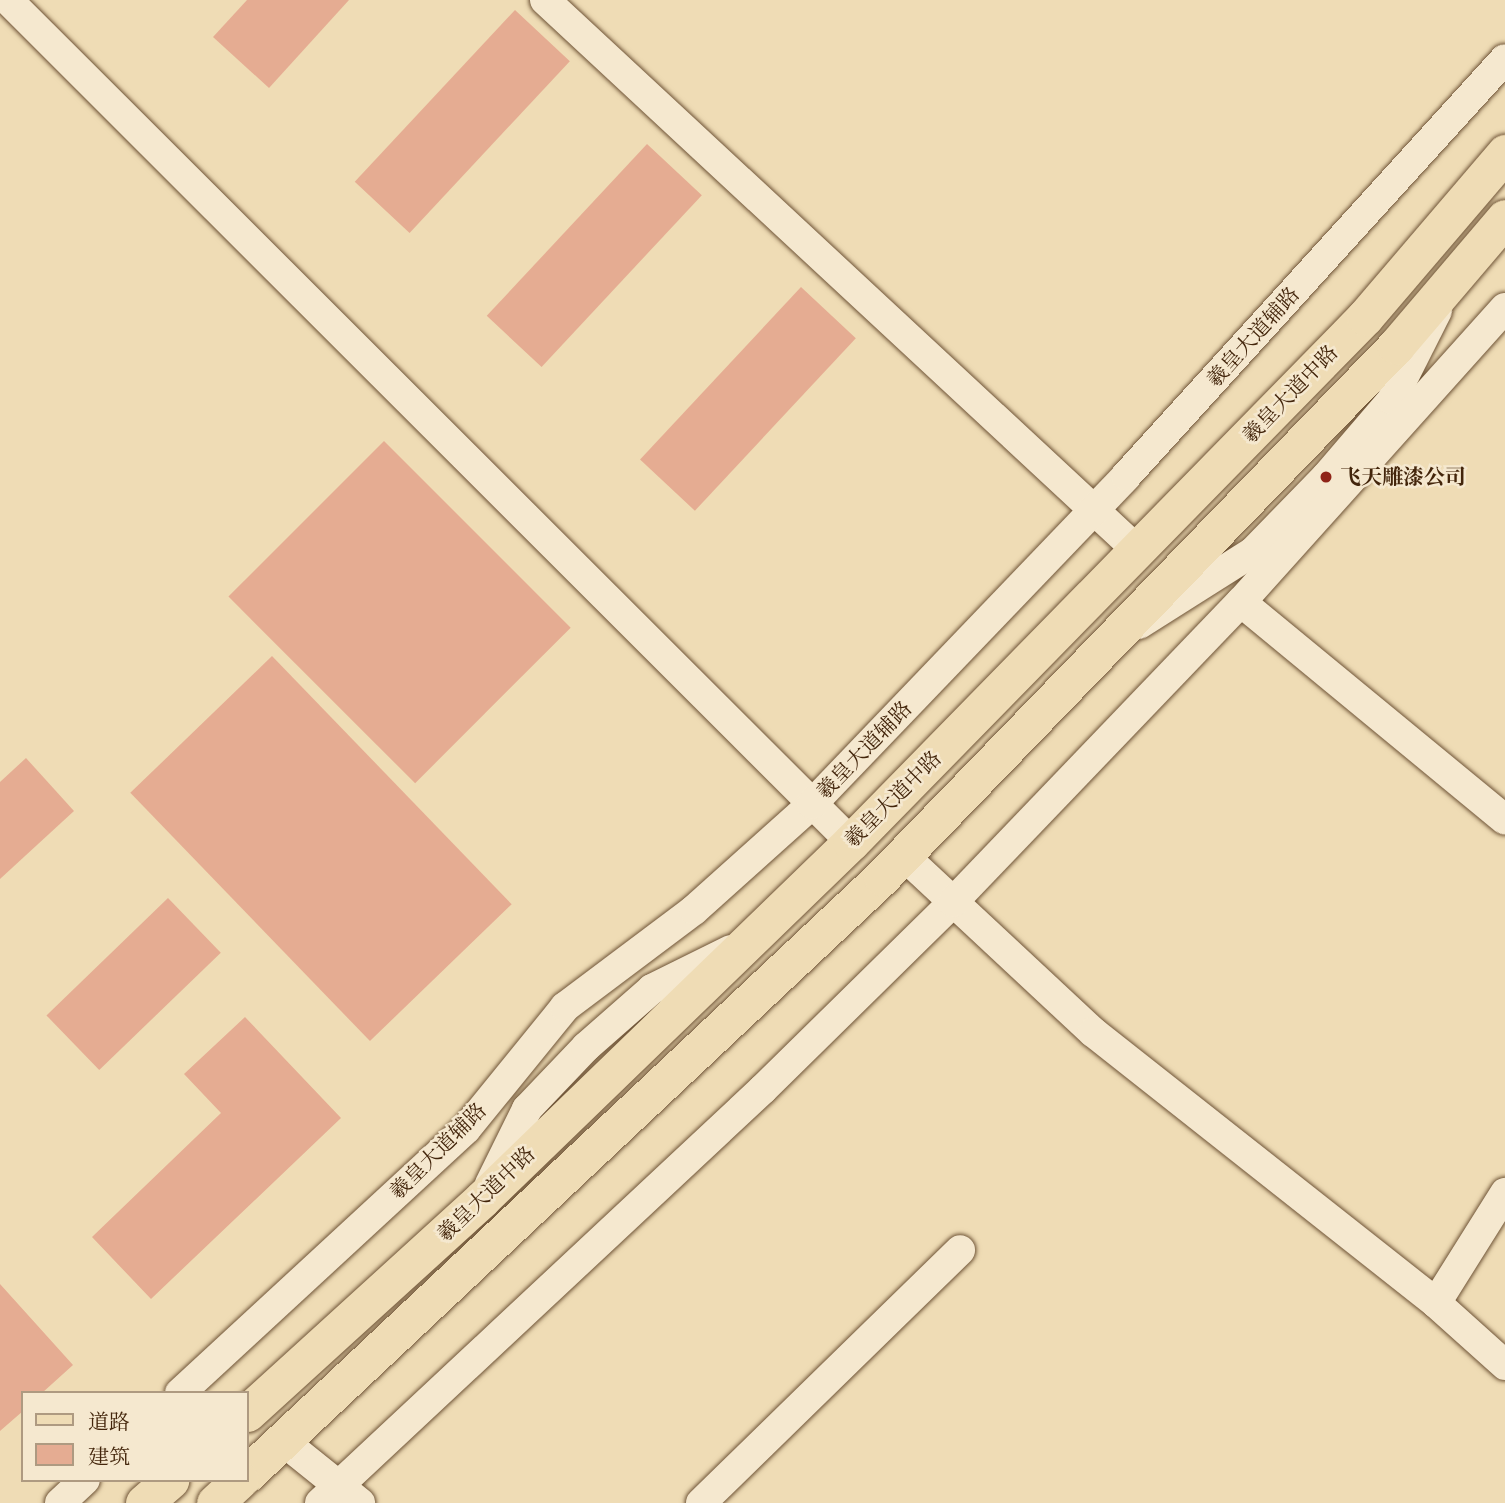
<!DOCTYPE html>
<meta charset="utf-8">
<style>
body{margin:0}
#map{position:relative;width:1505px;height:1503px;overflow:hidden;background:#efdcb5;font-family:"IM FELL Great Primer","Noto Serif SC",serif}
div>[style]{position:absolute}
.building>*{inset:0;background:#e5ac92;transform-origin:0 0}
.roads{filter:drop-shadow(0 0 2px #6e5336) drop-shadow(0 0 2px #6e5336)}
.minor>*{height:30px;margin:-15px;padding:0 15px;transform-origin:15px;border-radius:15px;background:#f5e8cf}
.major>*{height:37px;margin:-18.5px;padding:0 18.5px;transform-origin:18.5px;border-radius:18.5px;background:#efdcb5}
.dots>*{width:19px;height:19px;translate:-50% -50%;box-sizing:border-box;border:4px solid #f5e8cf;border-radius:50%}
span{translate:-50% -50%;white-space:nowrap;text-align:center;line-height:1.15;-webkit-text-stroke:5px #f5e8cf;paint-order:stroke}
.street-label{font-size:21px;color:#43250b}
.poi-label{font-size:21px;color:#43250b;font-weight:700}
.left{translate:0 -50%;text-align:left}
.legend{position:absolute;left:21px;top:1391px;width:228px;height:91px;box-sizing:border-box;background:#f5e8cf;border:2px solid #ae9a81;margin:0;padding:9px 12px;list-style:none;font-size:21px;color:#43250b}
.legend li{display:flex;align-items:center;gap:14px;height:35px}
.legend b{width:35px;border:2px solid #ae9a81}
</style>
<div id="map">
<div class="building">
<div style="clip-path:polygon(247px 0,349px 0,269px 88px,213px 37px)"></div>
<div style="left:515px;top:10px;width:75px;height:235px;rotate:43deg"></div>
<div style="left:647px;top:144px;width:75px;height:235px;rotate:43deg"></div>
<div style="left:801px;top:287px;width:75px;height:236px;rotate:43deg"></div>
<div style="left:384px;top:441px;width:264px;height:220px;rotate:45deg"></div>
<div style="left:272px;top:656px;width:345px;height:197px;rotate:46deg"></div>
<div style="clip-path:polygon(26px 758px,74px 811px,0 879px,0 782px)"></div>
<div style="left:168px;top:898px;width:76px;height:169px;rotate:46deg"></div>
<div style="clip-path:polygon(245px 1017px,341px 1118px,151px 1299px,92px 1237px,221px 1113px,184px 1074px)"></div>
<div style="clip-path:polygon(0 1284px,73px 1365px,42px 1393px,23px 1393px,23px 1411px,0 1431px)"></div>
</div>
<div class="roads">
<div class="minor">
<div style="left:8px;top:0;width:1191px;rotate:44.97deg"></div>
<div style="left:545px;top:0;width:808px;rotate:42.89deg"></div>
<div style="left:1241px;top:602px;width:342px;rotate:39.5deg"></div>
<div style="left:1139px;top:624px;width:135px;rotate:-32.3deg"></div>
<div style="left:1253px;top:552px;width:105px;rotate:-45.8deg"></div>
<div style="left:1326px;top:477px;width:101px;rotate:-49.4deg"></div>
<div style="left:1392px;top:400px;width:100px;rotate:-63.2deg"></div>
<div style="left:903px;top:855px;width:260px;rotate:43deg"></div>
<div style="left:1093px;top:1032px;width:437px;rotate:38.3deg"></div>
<div style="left:1436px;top:1303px;width:93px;rotate:41.9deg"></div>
<div style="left:490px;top:1184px;width:84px;rotate:-63.7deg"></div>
<div style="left:527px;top:1109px;width:86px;rotate:-46.4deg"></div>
<div style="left:586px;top:1047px;width:88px;rotate:-41.3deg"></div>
<div style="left:652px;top:989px;width:88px;rotate:-26.3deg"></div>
<div style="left:1436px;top:1303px;width:130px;rotate:-57.9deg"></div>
<div style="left:180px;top:1393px;width:389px;rotate:-42.7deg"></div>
<div style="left:466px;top:1129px;width:157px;rotate:-50.9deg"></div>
<div style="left:565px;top:1007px;width:161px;rotate:-36.9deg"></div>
<div style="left:694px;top:910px;width:159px;rotate:-41.9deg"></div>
<div style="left:812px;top:804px;width:454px;rotate:-46.2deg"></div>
<div style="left:1126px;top:476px;width:563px;rotate:-47.73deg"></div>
<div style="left:283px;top:1441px;width:99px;rotate:38.8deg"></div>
<div style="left:60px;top:1503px;width:34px;rotate:-43deg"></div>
<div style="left:320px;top:1503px;width:606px;rotate:-43.06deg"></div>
<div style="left:763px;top:1089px;width:267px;rotate:-44.5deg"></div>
<div style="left:953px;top:902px;width:416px;rotate:-46.2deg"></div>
<div style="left:1241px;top:602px;width:395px;rotate:-48.1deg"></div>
<div style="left:701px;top:1503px;width:362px;rotate:-44.3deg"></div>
</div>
<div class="major">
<div style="left:247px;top:1413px;width:318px;rotate:-42.3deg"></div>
<div style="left:482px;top:1199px;width:513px;rotate:-44.05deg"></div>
<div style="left:851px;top:842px;width:735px;rotate:-45.61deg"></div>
<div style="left:1365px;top:317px;width:216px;rotate:-49.5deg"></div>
<div style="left:247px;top:1474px;width:872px;rotate:-43.23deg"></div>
<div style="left:882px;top:877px;width:739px;rotate:-45.93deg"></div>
<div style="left:1396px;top:346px;width:168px;rotate:-49.6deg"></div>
<div style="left:144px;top:1503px;width:35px;rotate:-41deg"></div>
<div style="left:215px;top:1503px;width:34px;rotate:-43deg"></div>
</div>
</div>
<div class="dots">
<div style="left:1326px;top:477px;background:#8f2418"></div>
</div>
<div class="street-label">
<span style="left:1253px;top:337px;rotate:-48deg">羲皇大道辅路</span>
<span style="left:1290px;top:394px;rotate:-46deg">羲皇大道中路</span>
<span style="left:864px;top:750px;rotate:-46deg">羲皇大道辅路</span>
<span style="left:893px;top:799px;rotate:-45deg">羲皇大道中路</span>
<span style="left:438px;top:1151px;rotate:-45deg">羲皇大道辅路</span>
<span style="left:486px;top:1194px;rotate:-44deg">羲皇大道中路</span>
</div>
<div class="poi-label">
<span class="left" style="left:1340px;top:477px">飞天雕漆公司</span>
</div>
<ul class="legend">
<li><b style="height:9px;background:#efdcb5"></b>道路</li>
<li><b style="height:19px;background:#e5ac92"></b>建筑</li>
</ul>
</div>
